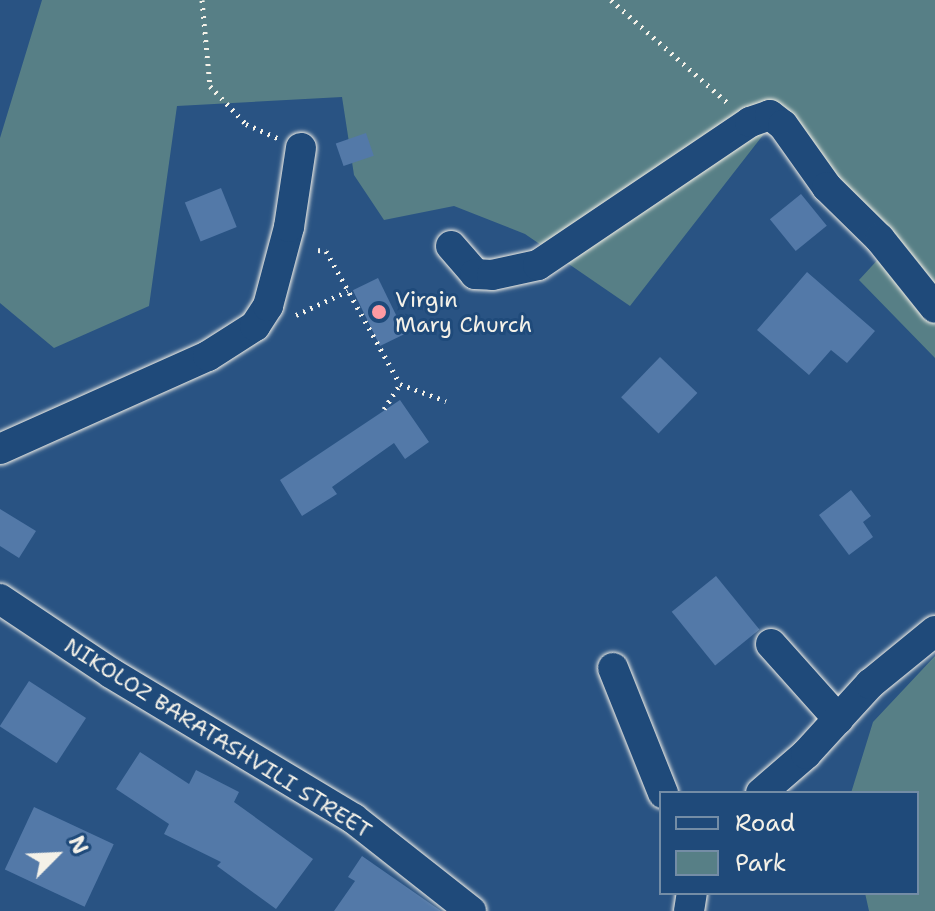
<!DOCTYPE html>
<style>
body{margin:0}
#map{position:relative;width:935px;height:911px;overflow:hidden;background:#295383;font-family:"Shantell Sans",sans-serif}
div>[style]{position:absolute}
.green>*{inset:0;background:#577f86}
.building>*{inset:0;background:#5379a8;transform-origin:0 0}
.path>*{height:5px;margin-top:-2.5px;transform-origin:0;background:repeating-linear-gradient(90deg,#f4f1e8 0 2px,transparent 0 8px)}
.roads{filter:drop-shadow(0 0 2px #f4f1e8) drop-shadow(0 0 2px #f4f1e8)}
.minor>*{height:30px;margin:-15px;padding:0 15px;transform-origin:15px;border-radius:15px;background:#1f4a7a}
.dots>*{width:22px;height:22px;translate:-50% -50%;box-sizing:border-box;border:4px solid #1f4a7a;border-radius:50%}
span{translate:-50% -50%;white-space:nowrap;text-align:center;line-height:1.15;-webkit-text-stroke:6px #1f4a7a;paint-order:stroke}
.poi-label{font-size:22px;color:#f4f1e8}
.left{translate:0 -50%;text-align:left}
.street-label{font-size:22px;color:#f4f1e8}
.legend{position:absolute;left:659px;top:791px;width:260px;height:104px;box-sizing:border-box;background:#1f4a7a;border:2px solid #748da6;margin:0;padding:10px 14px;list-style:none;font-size:24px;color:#f4f1e8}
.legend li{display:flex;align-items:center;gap:16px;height:40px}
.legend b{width:40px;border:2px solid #748da6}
.north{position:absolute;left:16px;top:815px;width:80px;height:80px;-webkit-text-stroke:6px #1f4a7a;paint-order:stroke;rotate:66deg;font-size:22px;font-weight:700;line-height:32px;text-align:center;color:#f4f1e8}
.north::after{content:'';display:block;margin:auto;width:28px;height:36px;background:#f4f1e8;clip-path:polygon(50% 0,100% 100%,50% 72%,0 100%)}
</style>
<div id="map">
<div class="green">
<div style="clip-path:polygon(42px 0,935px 0,935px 358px,859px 280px,894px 242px,770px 126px,630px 306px,525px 234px,454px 206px,384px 220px,354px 175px,342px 97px,177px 106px,149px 306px,54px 348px,0 303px,0 138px)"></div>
<div style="clip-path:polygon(935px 656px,935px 911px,869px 911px,865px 893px,917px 893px,917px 793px,851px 793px,873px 722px)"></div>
</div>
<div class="building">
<div style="left:366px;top:133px;width:24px;height:32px;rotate:71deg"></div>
<div style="left:221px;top:188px;width:42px;height:39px;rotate:68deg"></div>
<div style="left:801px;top:194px;width:41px;height:40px;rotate:51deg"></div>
<div style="clip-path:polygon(807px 272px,875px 331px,847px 363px,831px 350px,809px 375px,757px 330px)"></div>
<div style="left:378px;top:278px;width:62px;height:28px;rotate:64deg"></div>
<div style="left:660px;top:357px;width:52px;height:56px;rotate:44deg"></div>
<div style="clip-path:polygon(400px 400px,429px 442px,405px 459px,394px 443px,332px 487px,337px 494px,302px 516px,280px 480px)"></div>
<div style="clip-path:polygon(851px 490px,871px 516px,863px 522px,873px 537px,849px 555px,819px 515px)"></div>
<div style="clip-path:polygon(0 509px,36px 531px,19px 558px,0 546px)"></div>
<div style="left:716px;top:576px;width:69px;height:57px;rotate:51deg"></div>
<div style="left:29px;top:681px;width:68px;height:54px;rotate:33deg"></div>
<div style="clip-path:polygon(140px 752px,189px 784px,196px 770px,239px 792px,234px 802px,313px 859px,276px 909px,217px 866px,221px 862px,164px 834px,169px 824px,116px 789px)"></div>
<div style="left:34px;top:807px;width:88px;height:69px;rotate:25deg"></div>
<div style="clip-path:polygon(362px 856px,441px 911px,334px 911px,355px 881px,348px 877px)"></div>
</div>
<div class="path">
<div style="left:202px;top:0;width:86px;rotate:84.7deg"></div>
<div style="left:210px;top:86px;width:52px;rotate:46.5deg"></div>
<div style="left:246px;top:124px;width:35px;rotate:24deg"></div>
<div style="left:611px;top:0;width:156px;rotate:41.4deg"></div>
<div style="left:318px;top:250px;width:8px;rotate:7deg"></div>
<div style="left:326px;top:251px;width:152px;rotate:60.9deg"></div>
<div style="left:296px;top:315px;width:57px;rotate:-24.8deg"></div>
<div style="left:400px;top:384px;width:49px;rotate:20.3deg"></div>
<div style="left:384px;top:409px;width:30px;rotate:-57deg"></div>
</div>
<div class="roads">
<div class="minor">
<div style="left:451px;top:246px;width:37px;rotate:49deg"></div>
<div style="left:475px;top:274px;width:17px;rotate:3deg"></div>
<div style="left:492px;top:275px;width:47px;rotate:-12.3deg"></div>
<div style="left:538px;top:265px;width:256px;rotate:-34deg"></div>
<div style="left:750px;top:122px;width:21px;rotate:-19deg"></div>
<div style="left:770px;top:115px;width:16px;rotate:38deg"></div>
<div style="left:783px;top:125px;width:76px;rotate:54.6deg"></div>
<div style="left:827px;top:187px;width:74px;rotate:44.5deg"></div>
<div style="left:880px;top:239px;width:88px;rotate:51.4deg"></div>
<div style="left:0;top:449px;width:228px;rotate:-24.1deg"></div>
<div style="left:208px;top:356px;width:56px;rotate:-32.6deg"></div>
<div style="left:255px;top:326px;width:24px;rotate:-57deg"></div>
<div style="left:268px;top:306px;width:82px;rotate:-75.1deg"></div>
<div style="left:289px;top:227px;width:80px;rotate:-81.4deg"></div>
<div style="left:0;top:599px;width:133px;rotate:33.7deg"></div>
<div style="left:111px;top:673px;width:283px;rotate:31deg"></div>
<div style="left:354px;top:819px;width:149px;rotate:38.2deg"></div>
<div style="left:771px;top:644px;width:101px;rotate:48.2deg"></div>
<div style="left:613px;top:668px;width:135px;rotate:68.2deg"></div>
<div style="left:761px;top:793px;width:60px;rotate:-40.9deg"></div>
<div style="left:806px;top:754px;width:95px;rotate:-47.6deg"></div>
<div style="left:870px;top:684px;width:84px;rotate:-39.2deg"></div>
<div style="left:689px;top:911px;width:18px;rotate:-81deg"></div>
</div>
</div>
<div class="dots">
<div style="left:379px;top:312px;background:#ff9aa2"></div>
</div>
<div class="poi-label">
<span class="left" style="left:395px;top:312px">Virgin<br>Mary Church</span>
</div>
<div class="street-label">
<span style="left:218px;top:738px;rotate:32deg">NIKOLOZ BARATASHVILI STREET</span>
</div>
<ul class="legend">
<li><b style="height:10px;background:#1f4a7a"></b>Road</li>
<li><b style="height:22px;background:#577f86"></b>Park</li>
</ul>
<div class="north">N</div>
</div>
